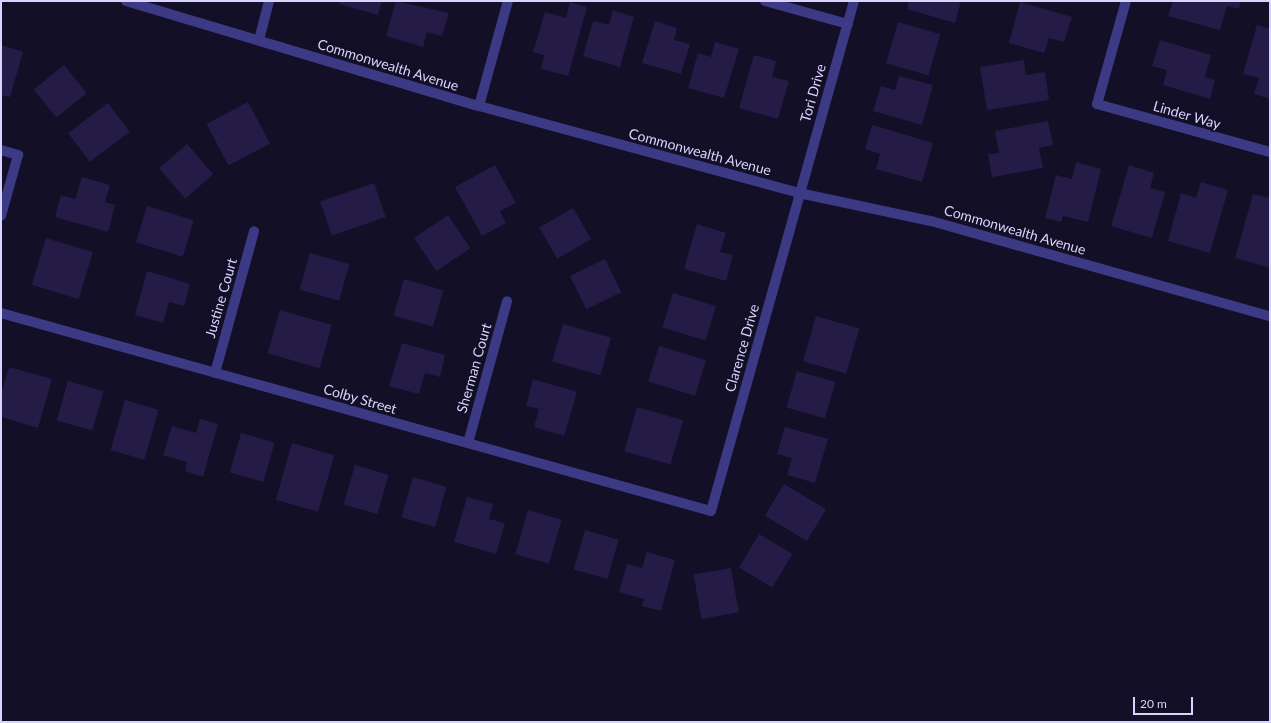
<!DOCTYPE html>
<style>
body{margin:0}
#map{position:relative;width:1271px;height:723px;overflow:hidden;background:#130f26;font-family:Lato,sans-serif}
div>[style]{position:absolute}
.building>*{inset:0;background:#241b47;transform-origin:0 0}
.minor>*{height:10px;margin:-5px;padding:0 5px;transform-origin:5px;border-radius:5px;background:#3d3a85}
span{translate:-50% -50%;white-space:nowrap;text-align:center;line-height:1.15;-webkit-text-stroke:3.5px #130f26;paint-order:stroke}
.street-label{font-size:14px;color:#d9d4ff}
.frame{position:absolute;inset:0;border:2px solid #d9d4ff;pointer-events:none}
.scale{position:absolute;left:1133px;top:697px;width:60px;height:18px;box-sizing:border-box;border:2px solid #d9d4ff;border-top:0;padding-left:5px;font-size:12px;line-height:14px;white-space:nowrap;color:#d9d4ff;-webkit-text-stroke:3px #130f26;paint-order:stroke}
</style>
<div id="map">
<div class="building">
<div style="clip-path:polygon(339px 1px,382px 1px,378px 15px,339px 4px)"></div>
<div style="clip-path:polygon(396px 1px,449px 13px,442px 36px,427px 32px,423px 47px,386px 36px)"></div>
<div style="clip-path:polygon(909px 1px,961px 1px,955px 23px,907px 9px)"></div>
<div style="clip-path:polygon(1173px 1px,1241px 1px,1239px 9px,1227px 6px,1220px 30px,1168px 16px)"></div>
<div style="clip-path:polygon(570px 2px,587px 7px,568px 76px,541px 69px,544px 55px,533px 52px,545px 12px,566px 18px)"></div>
<div style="clip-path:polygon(1020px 2px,1072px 17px,1064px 42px,1049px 38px,1044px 53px,1009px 43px)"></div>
<div style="clip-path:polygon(613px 10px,634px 17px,620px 67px,583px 56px,593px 21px,609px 25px)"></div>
<div style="clip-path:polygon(655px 21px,677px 28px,674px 40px,690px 44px,681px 74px,642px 63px)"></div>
<div style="left:898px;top:22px;width:44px;height:43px;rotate:16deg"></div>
<div style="clip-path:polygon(1257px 25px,1270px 29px,1270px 99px,1254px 94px,1259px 78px,1243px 74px)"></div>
<div style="clip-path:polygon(1160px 40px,1211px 55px,1205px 77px,1215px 80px,1210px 99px,1163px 85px,1167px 70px,1152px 66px)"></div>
<div style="clip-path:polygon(715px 42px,739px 49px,724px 98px,688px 88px,698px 53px,711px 57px)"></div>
<div style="clip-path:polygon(1px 45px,23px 52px,10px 97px,1px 95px)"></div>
<div style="clip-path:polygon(754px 55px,776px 61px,772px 77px,789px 81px,778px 119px,739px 108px)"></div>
<div style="clip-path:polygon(1024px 60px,1026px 75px,1045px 72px,1049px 100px,987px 110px,980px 67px)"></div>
<div style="left:64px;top:65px;width:36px;height:39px;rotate:51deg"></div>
<div style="clip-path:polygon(899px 76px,933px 85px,922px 125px,873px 111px,881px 86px,895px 90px)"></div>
<div style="left:248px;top:102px;width:47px;height:47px;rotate:62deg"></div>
<div style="left:108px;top:103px;width:36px;height:50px;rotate:53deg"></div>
<div style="clip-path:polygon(1048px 121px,1053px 145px,1039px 148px,1043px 168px,992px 177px,988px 154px,999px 153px,995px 131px)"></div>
<div style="clip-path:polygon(872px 125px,933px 143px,922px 182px,876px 169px,880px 154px,865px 149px)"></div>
<div style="left:187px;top:144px;width:40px;height:37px;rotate:49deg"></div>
<div style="clip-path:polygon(1076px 162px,1101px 169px,1088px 222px,1063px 216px,1061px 222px,1045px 218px,1056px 175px,1072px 179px)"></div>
<div style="clip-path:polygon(495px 165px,516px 203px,500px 211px,506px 223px,482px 236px,455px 187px)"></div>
<div style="clip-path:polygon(1129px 165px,1154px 173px,1150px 188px,1165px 192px,1152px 238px,1111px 226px)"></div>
<div style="clip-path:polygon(82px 177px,110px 185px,105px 202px,115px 205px,108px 232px,55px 217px,61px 195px,75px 199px)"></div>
<div style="clip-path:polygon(1201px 182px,1228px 190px,1210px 253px,1168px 241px,1181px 193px,1196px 198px)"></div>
<div style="left:374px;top:183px;width:36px;height:57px;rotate:71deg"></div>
<div style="clip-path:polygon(1253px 194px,1270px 198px,1270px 268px,1235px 258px)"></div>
<div style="left:147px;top:206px;width:49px;height:38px;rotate:17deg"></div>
<div style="left:573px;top:208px;width:36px;height:39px;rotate:60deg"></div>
<div style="left:448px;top:215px;width:40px;height:41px;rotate:56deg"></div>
<div style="clip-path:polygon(697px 224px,726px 233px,720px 252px,733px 255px,726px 281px,684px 269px)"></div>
<div style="left:46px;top:238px;width:49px;height:49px;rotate:17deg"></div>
<div style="left:310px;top:253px;width:41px;height:38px;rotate:16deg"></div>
<div style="left:605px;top:259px;width:37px;height:39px;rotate:64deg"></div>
<div style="clip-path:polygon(147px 271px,190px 284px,184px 306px,169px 302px,163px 323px,135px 315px)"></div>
<div style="left:404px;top:279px;width:41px;height:38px;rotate:16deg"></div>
<div style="left:673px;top:293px;width:45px;height:36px;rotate:17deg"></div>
<div style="left:280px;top:310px;width:54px;height:45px;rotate:16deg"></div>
<div style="left:816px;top:316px;width:45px;height:47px;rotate:16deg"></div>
<div style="left:563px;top:324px;width:50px;height:39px;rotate:16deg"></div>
<div style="clip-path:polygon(402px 343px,445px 355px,440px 377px,425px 373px,419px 394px,389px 386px)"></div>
<div style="left:659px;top:346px;width:49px;height:37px;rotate:17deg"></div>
<div style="clip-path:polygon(9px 367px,52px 379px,38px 428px,1px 417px,1px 394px)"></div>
<div style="left:797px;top:371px;width:40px;height:38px;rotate:16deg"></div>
<div style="clip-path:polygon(533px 379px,577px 392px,564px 436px,534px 427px,539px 409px,526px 406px)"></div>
<div style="left:68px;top:381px;width:37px;height:41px;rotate:16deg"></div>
<div style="left:125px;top:400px;width:35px;height:52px;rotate:16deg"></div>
<div style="left:637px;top:407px;width:48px;height:46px;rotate:16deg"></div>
<div style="clip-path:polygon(200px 419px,218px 424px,203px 477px,185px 471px,187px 462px,163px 455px,172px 426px,196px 433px)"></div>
<div style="clip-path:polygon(785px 427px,828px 439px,815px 483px,787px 475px,792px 458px,777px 454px)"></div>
<div style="left:241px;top:433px;width:35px;height:41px;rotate:16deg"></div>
<div style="left:292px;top:443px;width:44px;height:59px;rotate:16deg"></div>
<div style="left:355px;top:465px;width:35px;height:41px;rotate:16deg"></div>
<div style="left:413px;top:477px;width:35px;height:42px;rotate:16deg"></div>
<div style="left:784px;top:484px;width:49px;height:37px;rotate:31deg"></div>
<div style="clip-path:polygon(467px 497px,493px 504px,489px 519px,505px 523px,496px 554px,454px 542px)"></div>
<div style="left:528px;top:510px;width:35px;height:46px;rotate:16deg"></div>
<div style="left:585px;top:530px;width:35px;height:41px;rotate:16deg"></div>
<div style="left:759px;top:534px;width:39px;height:39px;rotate:31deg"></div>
<div style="clip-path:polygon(647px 552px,675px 560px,661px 611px,642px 606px,644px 599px,619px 592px,627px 564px,642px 568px)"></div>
<div style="left:731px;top:568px;width:45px;height:38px;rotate:80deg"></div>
</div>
<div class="minor">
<div style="left:126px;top:1px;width:368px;rotate:16.6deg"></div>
<div style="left:479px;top:106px;width:332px;rotate:15.2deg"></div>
<div style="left:799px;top:193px;width:135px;rotate:12deg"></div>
<div style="left:931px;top:221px;width:352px;rotate:15.7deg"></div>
<div style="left:765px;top:1px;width:86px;rotate:15.5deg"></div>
<div style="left:1126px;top:1px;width:107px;rotate:105.7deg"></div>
<div style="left:1097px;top:104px;width:180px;rotate:15.5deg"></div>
<div style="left:259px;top:40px;width:40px;rotate:-75.6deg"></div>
<div style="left:479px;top:106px;width:109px;rotate:-74.6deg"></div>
<div style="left:1px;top:150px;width:18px;rotate:16deg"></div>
<div style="left:18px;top:155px;width:63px;rotate:105.6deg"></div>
<div style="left:1px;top:313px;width:737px;rotate:15.58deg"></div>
<div style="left:711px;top:511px;width:530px;rotate:-74.34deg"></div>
<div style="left:215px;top:373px;width:147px;rotate:-74.6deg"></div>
<div style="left:468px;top:443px;width:147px;rotate:-74.6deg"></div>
</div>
<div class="street-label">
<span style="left:388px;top:65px;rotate:17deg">Commonwealth Avenue</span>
<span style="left:813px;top:93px;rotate:-74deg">Tori Drive</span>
<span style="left:1187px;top:115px;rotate:16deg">Linder Way</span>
<span style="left:700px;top:152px;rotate:15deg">Commonwealth Avenue</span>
<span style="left:1015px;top:230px;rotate:16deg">Commonwealth Avenue</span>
<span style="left:221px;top:298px;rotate:-74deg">Justine Court</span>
<span style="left:742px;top:348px;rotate:-74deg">Clarence Drive</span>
<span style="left:474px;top:368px;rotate:-74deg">Sherman Court</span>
<span style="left:360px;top:399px;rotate:16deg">Colby Street</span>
</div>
<div class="frame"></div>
<div class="scale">20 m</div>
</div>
